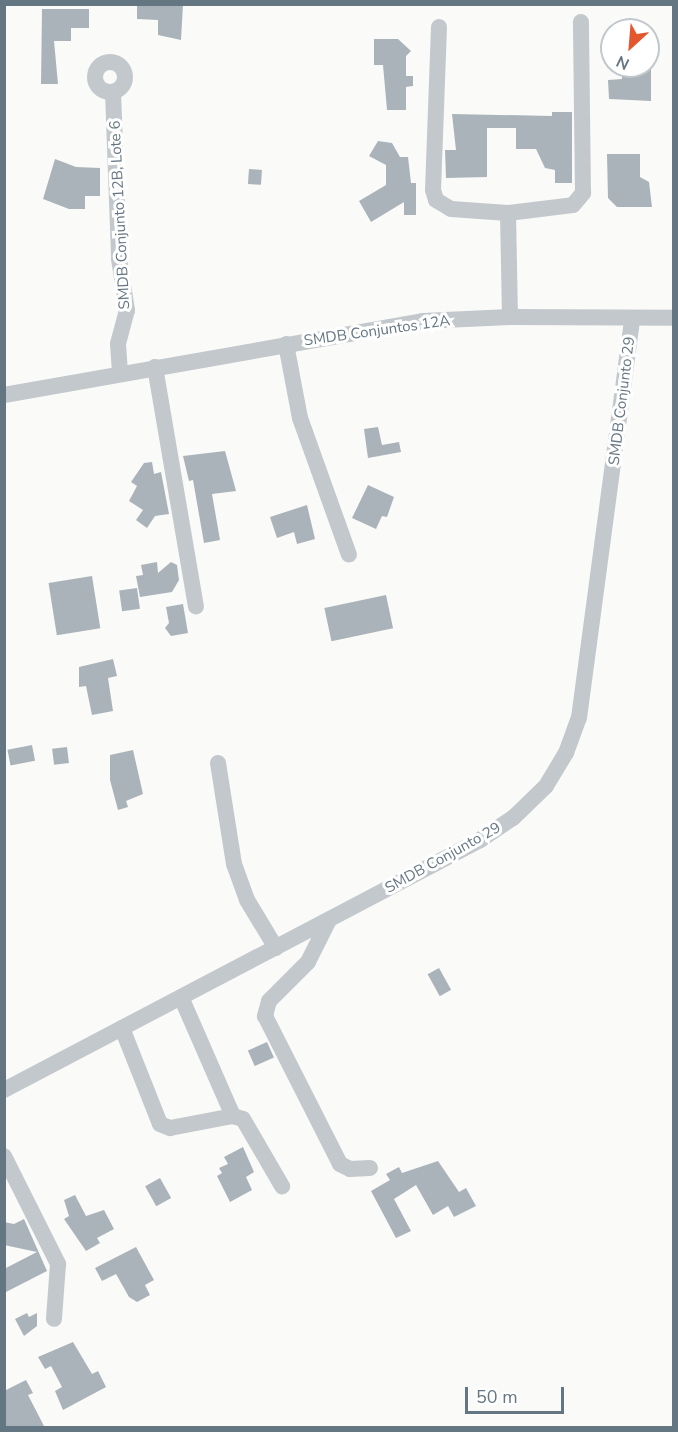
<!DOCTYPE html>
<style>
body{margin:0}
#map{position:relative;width:678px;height:1432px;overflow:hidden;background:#fafaf8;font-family:"Nunito Sans",sans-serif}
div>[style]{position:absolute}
.building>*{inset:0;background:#aab3b9;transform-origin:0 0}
.minor>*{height:16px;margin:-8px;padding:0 8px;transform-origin:8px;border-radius:8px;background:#c3c8cc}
.minor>.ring{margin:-8px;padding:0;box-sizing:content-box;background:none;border:16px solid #c3c8cc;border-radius:50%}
span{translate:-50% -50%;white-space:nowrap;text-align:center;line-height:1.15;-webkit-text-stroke:6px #fff;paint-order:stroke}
.street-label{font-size:15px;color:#657683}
.frame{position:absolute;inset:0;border:6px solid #657683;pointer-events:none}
.north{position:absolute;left:600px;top:18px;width:60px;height:60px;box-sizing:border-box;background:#fff;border:2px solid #c1c8cd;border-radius:50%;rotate:206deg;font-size:16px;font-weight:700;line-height:24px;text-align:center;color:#657683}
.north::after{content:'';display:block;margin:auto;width:21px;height:27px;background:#e4572e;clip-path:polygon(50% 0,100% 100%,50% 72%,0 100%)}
.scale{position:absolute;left:465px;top:1387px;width:99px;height:27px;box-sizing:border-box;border:3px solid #657683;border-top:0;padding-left:8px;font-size:18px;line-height:21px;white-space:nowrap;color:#657683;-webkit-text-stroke:4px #fff;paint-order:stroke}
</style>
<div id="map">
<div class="building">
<div style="clip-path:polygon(183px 4px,181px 40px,158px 35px,158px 20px,137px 19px,137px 6px)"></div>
<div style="clip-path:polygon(42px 9px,89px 9px,89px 28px,71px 28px,71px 41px,54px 41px,58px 84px,41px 84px)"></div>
<div style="clip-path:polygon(374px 39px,398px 39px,411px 51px,406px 56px,406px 76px,413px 76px,413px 86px,406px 87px,406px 110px,387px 110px,383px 65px,374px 65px)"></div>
<div style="clip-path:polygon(659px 40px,659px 52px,651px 69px,651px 101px,609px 99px,608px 80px,622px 79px,622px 66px,648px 66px,648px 41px)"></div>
<div style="clip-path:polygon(552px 112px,572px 112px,572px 183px,555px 183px,555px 170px,545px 168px,536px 149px,516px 149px,516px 128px,487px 128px,487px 177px,446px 178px,445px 150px,456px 150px,452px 114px,552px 116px)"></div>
<div style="clip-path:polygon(378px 141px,392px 143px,400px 157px,408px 157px,411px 183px,416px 183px,416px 215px,404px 215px,404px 202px,371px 222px,359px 201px,386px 185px,386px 165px,369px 156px)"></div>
<div style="clip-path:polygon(607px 154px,640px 154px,640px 177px,649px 182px,652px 207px,617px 207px,608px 198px)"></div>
<div style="clip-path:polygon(55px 159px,76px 167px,100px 168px,100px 196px,85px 196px,85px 209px,69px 209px,43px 199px)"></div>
<div style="left:249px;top:169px;width:13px;height:15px;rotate:4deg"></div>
<div style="clip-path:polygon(378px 427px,382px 445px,399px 442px,401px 452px,368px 458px,364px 429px)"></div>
<div style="clip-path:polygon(225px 451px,236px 491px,212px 494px,220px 540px,204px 543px,193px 480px,189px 481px,183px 456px)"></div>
<div style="clip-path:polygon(152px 462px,154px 474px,161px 472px,169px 514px,155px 516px,147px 528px,136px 520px,143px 510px,129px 501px,137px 486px,131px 482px,144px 463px)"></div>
<div style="clip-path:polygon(368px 485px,394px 497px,387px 517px,382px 516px,376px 529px,352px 518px)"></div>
<div style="clip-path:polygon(307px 505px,315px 539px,297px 544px,294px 532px,277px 538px,270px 517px)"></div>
<div style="clip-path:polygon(157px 562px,158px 573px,171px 562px,177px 565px,179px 580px,172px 592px,140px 597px,136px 576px,143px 575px,141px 565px)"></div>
<div style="left:92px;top:576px;width:53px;height:44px;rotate:81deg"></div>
<div style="left:137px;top:588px;width:21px;height:18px;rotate:82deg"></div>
<div style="left:386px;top:595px;width:34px;height:63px;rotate:78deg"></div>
<div style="clip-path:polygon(183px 604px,188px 633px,171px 636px,165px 628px,169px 623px,166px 607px)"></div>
<div style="clip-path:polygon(113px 659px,117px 676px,108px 678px,113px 711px,92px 715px,86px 686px,79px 687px,79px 667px)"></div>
<div style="left:32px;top:745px;width:16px;height:25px;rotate:79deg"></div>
<div style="left:67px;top:747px;width:16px;height:15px;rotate:83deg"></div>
<div style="clip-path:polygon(133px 750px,143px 794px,126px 801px,128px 807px,118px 810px,110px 780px,110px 755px)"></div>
<div style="left:439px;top:968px;width:25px;height:13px;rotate:61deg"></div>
<div style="left:267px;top:1042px;width:17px;height:21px;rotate:66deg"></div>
<div style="clip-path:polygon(243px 1147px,254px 1172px,246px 1177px,252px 1190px,230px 1202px,217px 1176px,222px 1173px,219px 1168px,228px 1164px,224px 1157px)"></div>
<div style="clip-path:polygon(438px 1161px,459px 1192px,466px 1188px,476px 1206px,454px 1217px,448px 1206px,433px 1215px,416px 1185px,394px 1199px,411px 1231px,396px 1238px,371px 1191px,390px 1180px,386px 1174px,399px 1167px,402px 1173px)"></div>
<div style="left:160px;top:1178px;width:23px;height:17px;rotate:61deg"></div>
<div style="clip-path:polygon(75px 1195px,86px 1216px,104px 1210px,114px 1229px,97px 1238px,100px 1243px,86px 1251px,64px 1219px,69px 1216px,64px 1200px)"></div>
<div style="clip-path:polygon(24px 1219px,47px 1271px,4px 1293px,4px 1269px,37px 1252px,4px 1245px,4px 1222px,14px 1224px)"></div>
<div style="clip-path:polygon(136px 1247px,154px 1280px,145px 1285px,150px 1295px,137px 1302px,129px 1297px,116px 1274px,102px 1281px,95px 1268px)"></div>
<div style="clip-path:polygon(27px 1313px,29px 1317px,37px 1313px,37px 1326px,24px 1336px,15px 1319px)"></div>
<div style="clip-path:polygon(73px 1342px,92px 1374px,98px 1371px,106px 1387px,63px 1410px,55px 1391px,62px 1387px,51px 1366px,45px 1369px,38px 1357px)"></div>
<div style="clip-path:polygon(26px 1380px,33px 1393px,28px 1395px,45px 1428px,4px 1428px,4px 1391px)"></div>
</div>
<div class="minor">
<div style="left:439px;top:27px;width:163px;rotate:92.1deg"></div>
<div style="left:433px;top:190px;width:10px;rotate:73deg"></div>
<div style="left:436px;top:200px;width:17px;rotate:31deg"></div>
<div style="left:451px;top:209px;width:57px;rotate:4deg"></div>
<div style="left:508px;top:213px;width:65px;rotate:-7deg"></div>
<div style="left:573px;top:205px;width:16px;rotate:-50deg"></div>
<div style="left:583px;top:193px;width:171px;rotate:-90.7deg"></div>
<div class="ring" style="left:95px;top:62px;width:14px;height:14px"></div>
<div style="left:113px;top:92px;width:167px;rotate:87.9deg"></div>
<div style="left:119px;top:259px;width:52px;rotate:81.1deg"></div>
<div style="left:127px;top:310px;width:35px;rotate:105deg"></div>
<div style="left:118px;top:344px;width:30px;rotate:86deg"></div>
<div style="left:508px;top:213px;width:104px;rotate:88.9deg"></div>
<div style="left:286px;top:344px;width:75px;rotate:79.3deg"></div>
<div style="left:300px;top:418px;width:145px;rotate:70.3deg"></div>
<div style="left:155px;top:367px;width:243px;rotate:80.3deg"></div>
<div style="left:4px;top:395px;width:425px;rotate:-10deg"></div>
<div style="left:423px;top:321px;width:87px;rotate:-2.6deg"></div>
<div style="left:510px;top:317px;width:164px;rotate:0.3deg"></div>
<div style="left:218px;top:763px;width:102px;rotate:81deg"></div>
<div style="left:234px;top:864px;width:38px;rotate:70deg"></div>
<div style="left:247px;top:900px;width:56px;rotate:58.9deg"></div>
<div style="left:329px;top:920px;width:47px;rotate:116.6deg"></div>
<div style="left:308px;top:962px;width:55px;rotate:135deg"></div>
<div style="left:269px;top:1001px;width:16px;rotate:105deg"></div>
<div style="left:265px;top:1016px;width:166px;rotate:63.1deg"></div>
<div style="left:340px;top:1164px;width:11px;rotate:27deg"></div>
<div style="left:350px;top:1169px;width:20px;rotate:-3deg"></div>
<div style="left:181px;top:997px;width:130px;rotate:66.4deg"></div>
<div style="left:122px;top:1028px;width:103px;rotate:68.4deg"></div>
<div style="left:160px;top:1124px;width:11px;rotate:22deg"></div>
<div style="left:170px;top:1128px;width:64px;rotate:-10.8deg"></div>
<div style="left:233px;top:1116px;width:10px;rotate:17deg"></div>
<div style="left:243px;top:1119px;width:78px;rotate:59.8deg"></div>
<div style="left:4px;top:1090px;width:538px;rotate:-27.71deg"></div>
<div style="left:480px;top:840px;width:40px;rotate:-34deg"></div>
<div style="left:513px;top:818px;width:46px;rotate:-44.1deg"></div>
<div style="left:546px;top:786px;width:39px;rotate:-59deg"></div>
<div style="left:566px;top:753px;width:37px;rotate:-70deg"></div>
<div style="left:579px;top:718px;width:403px;rotate:-82.4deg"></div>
<div style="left:4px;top:1156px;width:121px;rotate:63.4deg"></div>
<div style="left:58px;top:1264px;width:55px;rotate:94.2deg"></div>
</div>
<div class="street-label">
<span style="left:120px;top:215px;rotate:-93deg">SMDB Conjunto 12B, Lote 6</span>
<span style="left:377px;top:331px;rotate:-8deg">SMDB Conjuntos 12A</span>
<span style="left:622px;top:401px;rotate:-83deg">SMDB Conjunto 29</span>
<span style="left:443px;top:858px;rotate:-29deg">SMDB Conjunto 29</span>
</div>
<div class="frame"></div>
<div class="north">N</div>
<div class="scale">50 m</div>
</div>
